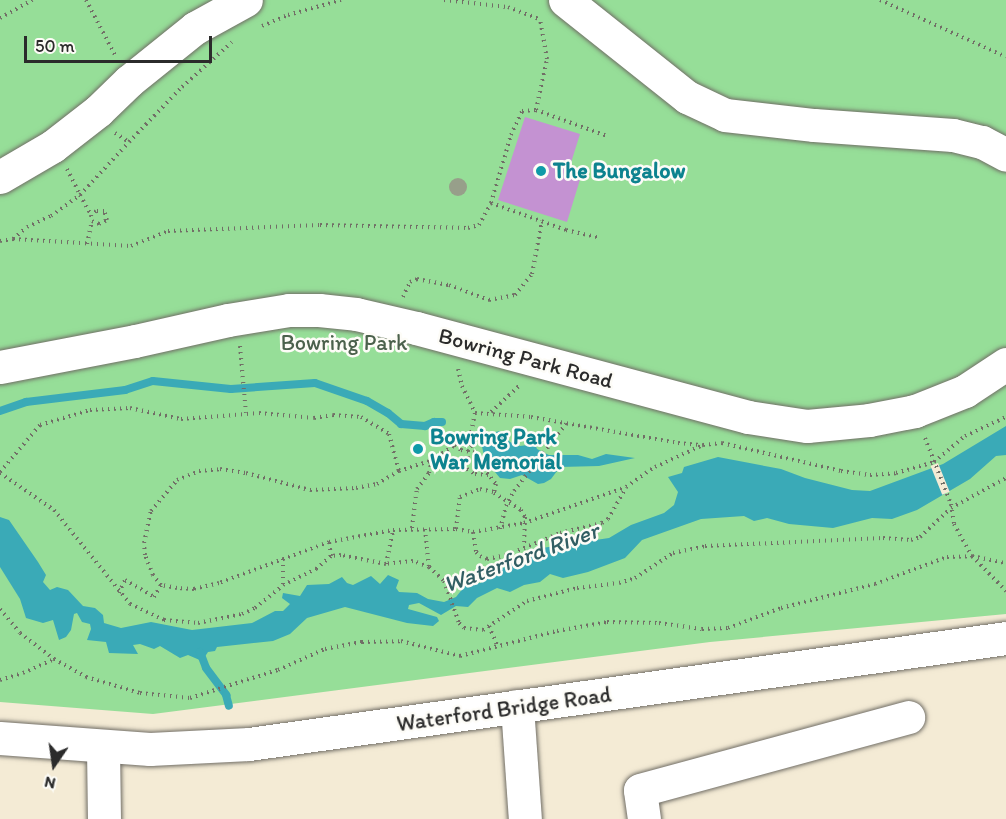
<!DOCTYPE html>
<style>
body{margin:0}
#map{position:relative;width:1006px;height:819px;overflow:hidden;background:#f4ebd5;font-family:Itim,sans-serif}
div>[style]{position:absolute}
.green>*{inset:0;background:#96de98}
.water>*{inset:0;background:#3aaab7}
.pier>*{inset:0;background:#f4ebd5;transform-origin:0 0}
.stream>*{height:8px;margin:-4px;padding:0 4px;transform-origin:4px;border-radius:4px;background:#3aaab7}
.building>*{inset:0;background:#c492d2}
.path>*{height:4px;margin-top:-2px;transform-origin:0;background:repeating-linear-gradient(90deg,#716e66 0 1.5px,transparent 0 6px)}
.roads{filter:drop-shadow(0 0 2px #716e66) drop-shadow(0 0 2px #716e66)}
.minor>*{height:33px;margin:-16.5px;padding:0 16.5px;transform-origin:16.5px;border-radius:16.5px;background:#fff}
.major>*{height:33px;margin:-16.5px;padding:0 16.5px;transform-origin:16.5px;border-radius:16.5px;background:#fff}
.trees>*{width:18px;height:18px;margin:-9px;border-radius:50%;background:#979f8a}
.dots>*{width:16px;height:16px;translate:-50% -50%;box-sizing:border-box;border:3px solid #fdfcf7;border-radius:50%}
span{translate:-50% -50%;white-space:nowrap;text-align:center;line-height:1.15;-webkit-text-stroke:5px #fdfcf7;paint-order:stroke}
.culture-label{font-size:22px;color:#0d838f;font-weight:700}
.left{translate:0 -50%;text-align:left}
.park-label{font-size:22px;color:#4b614c}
.street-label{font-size:22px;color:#2b2b2b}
.water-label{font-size:24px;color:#315e63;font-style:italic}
.north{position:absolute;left:24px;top:735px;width:60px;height:60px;-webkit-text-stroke:4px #fdfcf7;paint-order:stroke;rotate:193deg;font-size:16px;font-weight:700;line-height:24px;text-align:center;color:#2b2b2b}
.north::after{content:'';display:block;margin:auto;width:21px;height:27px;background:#2b2b2b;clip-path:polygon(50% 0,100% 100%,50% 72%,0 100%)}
.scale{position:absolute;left:24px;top:36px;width:188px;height:27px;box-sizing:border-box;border:3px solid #2b2b2b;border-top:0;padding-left:8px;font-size:18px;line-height:21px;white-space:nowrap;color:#2b2b2b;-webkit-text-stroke:4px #fdfcf7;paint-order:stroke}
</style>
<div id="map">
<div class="green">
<div style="clip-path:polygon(0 0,1006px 0,1006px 614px,710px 642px,153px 714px,0 702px)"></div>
</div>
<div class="water">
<div style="clip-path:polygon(1006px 426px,1006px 455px,996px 456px,970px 479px,917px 510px,892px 519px,872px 518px,833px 528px,789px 524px,767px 518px,754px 521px,744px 516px,701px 519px,642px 540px,625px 558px,588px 572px,563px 578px,550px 574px,540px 582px,524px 585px,510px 592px,497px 588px,477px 598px,468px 607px,456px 606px,441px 615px,419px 603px,409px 605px,408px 609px,437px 617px,439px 621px,433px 626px,407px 623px,345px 607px,307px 618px,290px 634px,273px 641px,217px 647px,215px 651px,208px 652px,202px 661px,188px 655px,180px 658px,160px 646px,154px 649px,140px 644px,133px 645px,138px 654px,109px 653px,106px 642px,87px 640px,91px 629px,90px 624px,82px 622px,77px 613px,74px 614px,71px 630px,66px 637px,59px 640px,53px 620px,43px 623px,26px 618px,20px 599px,0 567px,0 517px,9px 520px,38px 562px,46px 575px,43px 582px,50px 590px,57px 587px,68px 590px,83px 606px,95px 608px,103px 615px,104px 623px,121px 628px,151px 622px,192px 630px,252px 623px,275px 611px,283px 611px,290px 604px,282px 598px,283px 593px,300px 596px,307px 585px,329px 584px,342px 577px,347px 583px,353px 585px,371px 576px,380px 584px,388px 575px,399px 580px,396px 588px,399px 592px,417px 593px,428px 599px,444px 602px,456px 597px,464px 587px,458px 583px,481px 583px,481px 579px,542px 548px,609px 538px,631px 525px,664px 513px,674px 505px,678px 492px,668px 477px,682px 473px,684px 467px,718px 457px,781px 469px,805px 478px,852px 490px,870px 491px,943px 464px)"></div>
<div style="clip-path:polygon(500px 431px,510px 442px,520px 446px,535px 444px,537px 449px,549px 455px,578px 455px,592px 459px,606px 454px,635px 458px,599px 466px,560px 467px,551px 479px,544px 483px,538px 484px,522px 475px,510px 479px,500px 478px,485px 460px,481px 442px,491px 433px)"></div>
</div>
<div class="pier">
<div style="left:938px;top:463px;width:31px;height:8px;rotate:68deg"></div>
</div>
<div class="stream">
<div style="left:0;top:411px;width:28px;rotate:-19deg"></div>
<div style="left:26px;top:402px;width:100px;rotate:-6.9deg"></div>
<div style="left:125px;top:390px;width:29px;rotate:-18deg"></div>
<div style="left:153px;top:381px;width:78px;rotate:5.9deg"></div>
<div style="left:231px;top:389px;width:84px;rotate:-4.1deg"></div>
<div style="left:315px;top:383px;width:55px;rotate:19.1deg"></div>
<div style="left:367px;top:401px;width:24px;rotate:30deg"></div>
<div style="left:388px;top:413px;width:17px;rotate:40deg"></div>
<div style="left:401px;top:424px;width:24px;rotate:5deg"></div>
<div style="left:425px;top:426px;width:10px;rotate:-24deg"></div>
<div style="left:434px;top:422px;width:8px"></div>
<div style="left:200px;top:652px;width:17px;rotate:69deg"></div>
<div style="left:206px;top:668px;width:34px;rotate:53deg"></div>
<div style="left:226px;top:695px;width:11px;rotate:75deg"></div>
</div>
<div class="building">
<div style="clip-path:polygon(525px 117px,580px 134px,569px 169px,582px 173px,567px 222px,498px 200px)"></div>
</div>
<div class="path">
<div style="left:86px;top:0;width:62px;rotate:62.2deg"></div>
<div style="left:444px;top:0;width:64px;rotate:6.2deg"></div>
<div style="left:508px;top:7px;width:33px;rotate:21deg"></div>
<div style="left:880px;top:0;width:138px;rotate:24.3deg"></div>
<div style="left:0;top:18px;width:37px;rotate:-29deg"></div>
<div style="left:262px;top:26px;width:28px;rotate:-23deg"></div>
<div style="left:288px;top:15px;width:55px;rotate:-15.8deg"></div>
<div style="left:536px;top:110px;width:76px;rotate:20.1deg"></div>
<div style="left:115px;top:133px;width:17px;rotate:33deg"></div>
<div style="left:129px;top:142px;width:76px;rotate:-46.1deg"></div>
<div style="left:182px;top:87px;width:67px;rotate:-42deg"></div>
<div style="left:67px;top:169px;width:29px;rotate:63deg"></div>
<div style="left:80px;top:195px;width:72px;rotate:-47.2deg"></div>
<div style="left:491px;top:203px;width:71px;rotate:-73.6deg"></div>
<div style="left:511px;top:135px;width:26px;rotate:-65deg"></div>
<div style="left:522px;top:111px;width:14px;rotate:-4deg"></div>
<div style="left:536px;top:110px;width:52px;rotate:-77.8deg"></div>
<div style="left:547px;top:59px;width:41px;rotate:-99.9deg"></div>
<div style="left:13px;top:239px;width:118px;rotate:3.4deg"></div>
<div style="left:131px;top:246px;width:40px;rotate:-22deg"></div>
<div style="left:168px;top:231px;width:152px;rotate:-2.3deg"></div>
<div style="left:320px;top:225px;width:148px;rotate:1.2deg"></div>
<div style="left:468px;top:228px;width:11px;rotate:-15deg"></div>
<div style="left:479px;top:225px;width:25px;rotate:-61deg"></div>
<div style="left:491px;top:203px;width:80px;rotate:19.8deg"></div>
<div style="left:566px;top:230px;width:35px;rotate:13deg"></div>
<div style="left:0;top:241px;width:13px;rotate:-9deg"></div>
<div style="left:13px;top:239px;width:18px;rotate:-41deg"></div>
<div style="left:27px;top:227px;width:26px;rotate:-25deg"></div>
<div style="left:51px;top:216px;width:36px;rotate:-36deg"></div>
<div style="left:80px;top:195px;width:23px;rotate:61deg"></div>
<div style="left:91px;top:215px;width:6px;rotate:81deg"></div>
<div style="left:92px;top:221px;width:8px;rotate:23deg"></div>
<div style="left:99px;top:224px;width:9px;rotate:-27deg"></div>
<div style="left:107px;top:220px;width:9px;rotate:-108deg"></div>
<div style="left:104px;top:211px;width:8px;rotate:180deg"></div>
<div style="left:96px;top:211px;width:6px;rotate:141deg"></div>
<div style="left:87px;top:244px;width:24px;rotate:-78deg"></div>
<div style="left:403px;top:297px;width:17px;rotate:-65deg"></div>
<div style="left:410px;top:282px;width:8px;rotate:-23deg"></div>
<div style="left:417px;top:279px;width:33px;rotate:11deg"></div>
<div style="left:449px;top:285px;width:43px;rotate:20.6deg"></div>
<div style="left:489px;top:300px;width:26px;rotate:-11deg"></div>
<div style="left:515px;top:295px;width:27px;rotate:-51deg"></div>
<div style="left:532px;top:274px;width:54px;rotate:-79.3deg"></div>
<div style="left:240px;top:346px;width:67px;rotate:84.9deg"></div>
<div style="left:458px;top:369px;width:17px;rotate:77deg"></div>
<div style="left:462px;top:386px;width:30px;rotate:64deg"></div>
<div style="left:475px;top:413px;width:21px;rotate:101deg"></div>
<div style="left:491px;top:412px;width:40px;rotate:-43deg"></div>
<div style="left:475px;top:413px;width:56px;rotate:4.1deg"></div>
<div style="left:531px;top:417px;width:149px;rotate:10deg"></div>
<div style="left:678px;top:443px;width:25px;rotate:5deg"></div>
<div style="left:703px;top:445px;width:19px;rotate:-6deg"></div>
<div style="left:925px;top:438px;width:71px;rotate:68.5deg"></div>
<div style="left:951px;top:504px;width:20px;rotate:81deg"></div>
<div style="left:954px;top:524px;width:37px;rotate:61deg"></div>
<div style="left:972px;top:556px;width:49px;rotate:45.8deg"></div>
<div style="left:722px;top:443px;width:122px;rotate:13.2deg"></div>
<div style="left:841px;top:471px;width:29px;rotate:8deg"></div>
<div style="left:870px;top:475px;width:26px;rotate:-4deg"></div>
<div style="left:896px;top:473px;width:40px;rotate:-16deg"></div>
<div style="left:934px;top:462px;width:40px;rotate:-40deg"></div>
<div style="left:965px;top:436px;width:45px;rotate:-24.9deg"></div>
<div style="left:455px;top:445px;width:8px;rotate:40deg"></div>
<div style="left:461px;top:450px;width:16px;rotate:11deg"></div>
<div style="left:477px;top:453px;width:16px;rotate:68deg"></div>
<div style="left:483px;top:468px;width:21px;rotate:51deg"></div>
<div style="left:496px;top:484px;width:9px;rotate:103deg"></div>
<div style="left:494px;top:493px;width:32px;rotate:32deg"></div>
<div style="left:521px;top:510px;width:8px;rotate:60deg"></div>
<div style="left:525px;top:517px;width:30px;rotate:92deg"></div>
<div style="left:0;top:472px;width:62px;rotate:-49.6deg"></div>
<div style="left:40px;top:425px;width:52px;rotate:-16.7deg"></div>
<div style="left:90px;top:410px;width:40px;rotate:-2.9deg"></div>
<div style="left:130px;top:408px;width:52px;rotate:12.2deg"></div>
<div style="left:181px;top:419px;width:78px;rotate:-4.4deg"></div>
<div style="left:259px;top:413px;width:55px;rotate:5.2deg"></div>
<div style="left:314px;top:418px;width:19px;rotate:-9deg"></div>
<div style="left:333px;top:415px;width:28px;rotate:4deg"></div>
<div style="left:361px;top:417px;width:33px;rotate:31deg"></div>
<div style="left:389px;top:434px;width:38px;rotate:75deg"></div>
<div style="left:0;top:473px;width:65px;rotate:34.4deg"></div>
<div style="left:54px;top:510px;width:121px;rotate:51deg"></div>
<div style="left:130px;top:604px;width:38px;rotate:25deg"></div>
<div style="left:164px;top:620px;width:34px;rotate:5deg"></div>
<div style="left:198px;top:623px;width:45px;rotate:-11.6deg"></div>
<div style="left:242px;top:614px;width:14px;rotate:-25deg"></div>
<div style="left:255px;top:608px;width:36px;rotate:-39deg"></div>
<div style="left:283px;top:585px;width:37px;rotate:-26deg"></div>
<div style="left:316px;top:569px;width:20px;rotate:-41deg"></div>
<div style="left:412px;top:528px;width:39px;rotate:-83deg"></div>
<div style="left:417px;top:489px;width:20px;rotate:-53deg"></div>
<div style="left:429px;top:473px;width:13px;rotate:-77deg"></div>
<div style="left:425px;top:529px;width:38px;rotate:84deg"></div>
<div style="left:429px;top:567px;width:21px;rotate:43deg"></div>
<div style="left:444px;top:581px;width:45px;rotate:70.3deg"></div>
<div style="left:459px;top:623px;width:7px;rotate:45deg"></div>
<div style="left:464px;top:628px;width:19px;rotate:6deg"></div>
<div style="left:483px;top:630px;width:53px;rotate:-33.4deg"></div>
<div style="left:527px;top:601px;width:52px;rotate:-14.6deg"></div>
<div style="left:577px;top:588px;width:42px;rotate:-6.8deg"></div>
<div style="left:619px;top:583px;width:17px;rotate:-17deg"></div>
<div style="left:635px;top:578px;width:45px;rotate:-33.3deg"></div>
<div style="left:673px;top:553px;width:33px;rotate:-12deg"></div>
<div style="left:705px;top:546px;width:178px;rotate:-2.6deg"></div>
<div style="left:883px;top:538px;width:28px;rotate:4deg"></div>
<div style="left:911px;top:540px;width:9px;rotate:-18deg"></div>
<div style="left:920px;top:537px;width:42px;rotate:-43.1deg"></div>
<div style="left:951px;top:508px;width:63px;rotate:-28.6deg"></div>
<div style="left:456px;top:529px;width:32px;rotate:-83deg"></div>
<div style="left:460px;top:497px;width:22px;rotate:-22deg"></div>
<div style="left:480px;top:489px;width:14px;rotate:12deg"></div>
<div style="left:500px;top:529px;width:24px;rotate:-75deg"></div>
<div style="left:506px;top:506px;width:17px;rotate:-62deg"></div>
<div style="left:514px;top:491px;width:85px;rotate:-52.2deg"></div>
<div style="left:473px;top:532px;width:20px;rotate:81deg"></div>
<div style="left:476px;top:552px;width:6px;rotate:45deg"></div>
<div style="left:480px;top:556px;width:8px;rotate:23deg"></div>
<div style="left:487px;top:559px;width:20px;rotate:-11deg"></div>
<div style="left:507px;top:555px;width:57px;rotate:-22.5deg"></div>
<div style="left:560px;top:533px;width:43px;rotate:-13.4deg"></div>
<div style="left:602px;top:523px;width:7px;rotate:-34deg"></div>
<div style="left:608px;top:519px;width:36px;rotate:-60deg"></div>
<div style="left:329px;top:542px;width:65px;rotate:-10.6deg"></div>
<div style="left:393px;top:530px;width:63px;rotate:-0.9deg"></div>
<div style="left:456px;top:529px;width:17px;rotate:10deg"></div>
<div style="left:473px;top:532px;width:52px;rotate:-10deg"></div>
<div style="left:524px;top:523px;width:108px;rotate:-19.4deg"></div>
<div style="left:626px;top:487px;width:35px;rotate:-35deg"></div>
<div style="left:655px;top:467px;width:53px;rotate:-24.6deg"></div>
<div style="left:283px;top:559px;width:26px;rotate:90deg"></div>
<div style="left:386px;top:564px;width:35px;rotate:-78deg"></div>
<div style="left:429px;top:567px;width:17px;rotate:-159deg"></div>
<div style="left:413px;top:561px;width:27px;rotate:174deg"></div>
<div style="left:386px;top:564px;width:46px;rotate:-168.7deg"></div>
<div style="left:341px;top:555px;width:10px;rotate:174deg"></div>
<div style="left:331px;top:556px;width:14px;rotate:-98deg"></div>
<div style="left:329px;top:542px;width:117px;rotate:159.6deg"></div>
<div style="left:219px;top:583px;width:26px;rotate:167deg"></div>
<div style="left:194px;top:589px;width:17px;rotate:-177deg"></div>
<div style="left:177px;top:588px;width:16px;rotate:-169deg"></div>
<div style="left:161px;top:585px;width:13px;rotate:-129deg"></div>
<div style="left:153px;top:575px;width:22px;rotate:-112deg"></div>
<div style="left:145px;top:555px;width:12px;rotate:-95deg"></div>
<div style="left:144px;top:543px;width:33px;rotate:-78deg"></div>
<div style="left:151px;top:511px;width:40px;rotate:-50deg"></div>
<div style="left:177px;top:480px;width:24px;rotate:-22deg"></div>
<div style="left:199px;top:471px;width:21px;rotate:-5deg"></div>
<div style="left:220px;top:469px;width:26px;rotate:9deg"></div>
<div style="left:246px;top:473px;width:66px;rotate:14.9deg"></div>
<div style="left:310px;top:490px;width:46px;rotate:-2.5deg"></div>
<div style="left:356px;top:488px;width:21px;rotate:-11deg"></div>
<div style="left:377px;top:484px;width:26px;rotate:-31deg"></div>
<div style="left:399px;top:471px;width:35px;rotate:-18deg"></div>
<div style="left:432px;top:460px;width:27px;rotate:-33deg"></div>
<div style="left:455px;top:445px;width:5px;rotate:-90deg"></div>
<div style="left:455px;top:440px;width:17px;rotate:-21deg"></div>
<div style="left:471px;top:434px;width:8px;rotate:60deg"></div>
<div style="left:475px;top:441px;width:11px;rotate:128deg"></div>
<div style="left:468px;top:450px;width:19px;rotate:93deg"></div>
<div style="left:467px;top:469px;width:9px;rotate:32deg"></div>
<div style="left:475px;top:474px;width:14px;rotate:4deg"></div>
<div style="left:119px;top:593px;width:14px;rotate:-65deg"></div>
<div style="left:125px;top:580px;width:34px;rotate:30deg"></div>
<div style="left:154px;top:597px;width:14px;rotate:-60deg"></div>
<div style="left:0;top:609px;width:31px;rotate:50deg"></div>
<div style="left:20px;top:633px;width:43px;rotate:37.4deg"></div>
<div style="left:54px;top:659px;width:37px;rotate:29deg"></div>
<div style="left:86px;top:677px;width:56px;rotate:16.5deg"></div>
<div style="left:140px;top:693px;width:50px;rotate:5.7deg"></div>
<div style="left:190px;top:698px;width:92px;rotate:-17.7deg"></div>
<div style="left:278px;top:670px;width:51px;rotate:-24.1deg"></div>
<div style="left:325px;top:649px;width:38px;rotate:-11deg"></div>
<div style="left:362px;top:642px;width:39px;rotate:-1deg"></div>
<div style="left:401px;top:641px;width:61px;rotate:14.3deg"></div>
<div style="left:460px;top:656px;width:100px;rotate:-14.5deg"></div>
<div style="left:557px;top:631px;width:51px;rotate:-10.2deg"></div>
<div style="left:607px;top:622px;width:52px;rotate:1.1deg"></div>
<div style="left:659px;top:623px;width:43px;rotate:7.9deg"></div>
<div style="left:702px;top:629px;width:26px;rotate:-2deg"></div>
<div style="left:728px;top:628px;width:57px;rotate:-20.7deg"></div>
<div style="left:781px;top:608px;width:97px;rotate:-14.3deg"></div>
<div style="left:875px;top:584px;width:77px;rotate:-20.6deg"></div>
<div style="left:947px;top:557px;width:25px;rotate:-2deg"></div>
<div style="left:972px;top:556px;width:35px;rotate:12deg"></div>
<div style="left:489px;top:626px;width:23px;rotate:67deg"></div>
<div style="left:0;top:680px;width:24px;rotate:-17deg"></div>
<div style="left:23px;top:673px;width:34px;rotate:-24deg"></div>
</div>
<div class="roads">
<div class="minor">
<div style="left:565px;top:0;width:156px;rotate:38.5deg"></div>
<div style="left:687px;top:97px;width:42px;rotate:25.3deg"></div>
<div style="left:725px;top:115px;width:90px;rotate:6.4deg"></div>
<div style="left:814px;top:125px;width:139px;rotate:4.1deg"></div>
<div style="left:953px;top:135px;width:30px;rotate:14deg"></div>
<div style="left:982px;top:142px;width:27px;rotate:28deg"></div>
<div style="left:0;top:177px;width:61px;rotate:-30.3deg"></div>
<div style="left:53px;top:146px;width:57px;rotate:-37.9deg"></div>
<div style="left:98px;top:111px;width:43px;rotate:-44.1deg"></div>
<div style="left:129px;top:81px;width:85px;rotate:-38.8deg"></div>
<div style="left:195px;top:28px;width:58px;rotate:-28.8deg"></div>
<div style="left:0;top:367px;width:137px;rotate:-10.9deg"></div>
<div style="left:135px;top:341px;width:95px;rotate:-12.7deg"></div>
<div style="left:228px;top:320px;width:62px;rotate:-9.3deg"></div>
<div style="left:289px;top:310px;width:30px"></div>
<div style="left:319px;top:310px;width:37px;rotate:6deg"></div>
<div style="left:356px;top:314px;width:62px;rotate:13.1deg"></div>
<div style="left:416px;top:328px;width:344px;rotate:15deg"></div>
<div style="left:748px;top:417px;width:60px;rotate:8.7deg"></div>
<div style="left:807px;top:426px;width:62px;rotate:-5.5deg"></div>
<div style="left:869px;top:420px;width:47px;rotate:-11.1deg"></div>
<div style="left:915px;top:411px;width:54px;rotate:-21.8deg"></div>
<div style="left:965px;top:391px;width:49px;rotate:-33.4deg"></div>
<div style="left:517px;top:706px;width:113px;rotate:86deg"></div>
<div style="left:103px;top:748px;width:71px;rotate:89.2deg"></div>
<div style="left:644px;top:819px;width:29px;rotate:-98deg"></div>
<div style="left:640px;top:790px;width:278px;rotate:-15.2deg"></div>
</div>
<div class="major">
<div style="left:0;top:738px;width:150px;rotate:4.2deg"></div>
<div style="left:150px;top:749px;width:99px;rotate:-2.9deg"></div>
<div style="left:249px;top:744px;width:764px;rotate:-7.97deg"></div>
</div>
</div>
<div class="trees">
<div style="left:458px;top:187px"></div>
</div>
<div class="dots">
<div style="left:541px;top:171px;background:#0f9aa8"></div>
<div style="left:418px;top:449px;background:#0f9aa8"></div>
</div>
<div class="culture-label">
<span class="left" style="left:553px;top:171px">The Bungalow</span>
<span class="left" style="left:430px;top:449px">Bowring Park<br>War Memorial</span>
</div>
<div class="park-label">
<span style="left:344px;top:343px">Bowring Park</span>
</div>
<div class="street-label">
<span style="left:526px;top:358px;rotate:15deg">Bowring Park Road</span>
<span style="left:504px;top:709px;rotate:-8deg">Waterford Bridge Road</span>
</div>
<div class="water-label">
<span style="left:521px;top:557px;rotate:-20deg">Waterford River</span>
</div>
<div class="north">N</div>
<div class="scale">50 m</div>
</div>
